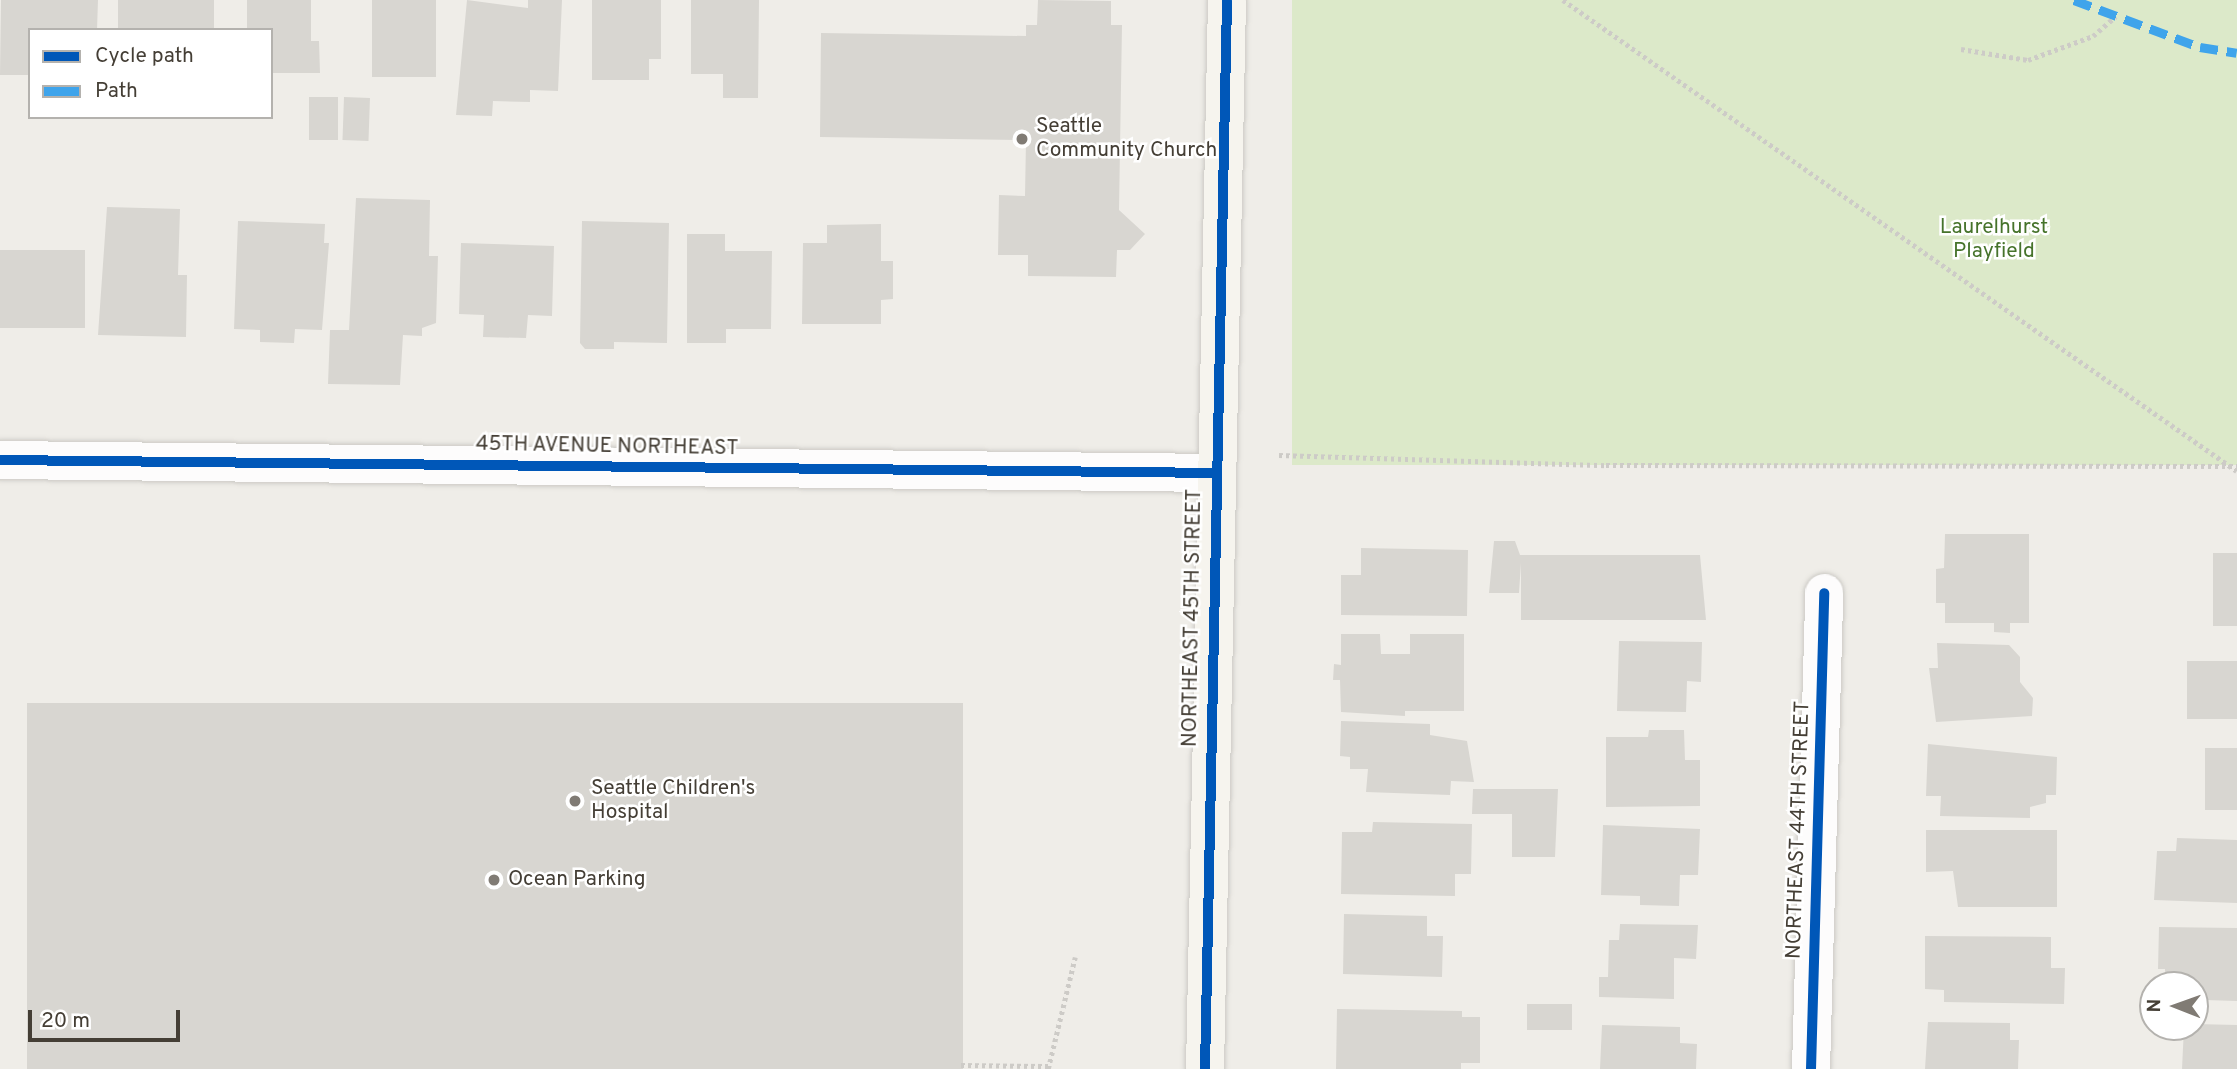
<!DOCTYPE html>
<style>
body{margin:0}
#map{position:relative;width:2237px;height:1069px;overflow:hidden;background:#efede8;font-family:Overpass,sans-serif}
div>[style]{position:absolute}
.green>*{inset:0;background:#dce9c9;transform-origin:0 0}
.building>*{inset:0;background:#d8d6d1;transform-origin:0 0}
.path>*{height:4.5px;margin-top:-2.25px;transform-origin:0;background:repeating-linear-gradient(90deg,#cdcbc7 0 3.5px,transparent 0 7px)}
.roads{filter:drop-shadow(0 0 2px #cbc9c4) drop-shadow(0 0 2px #cbc9c4)}
.street>*{height:38px;margin:-19px;padding:0 19px;transform-origin:19px;border-radius:19px;background:#fdfcfc}
.secondary>*{height:38px;margin:-19px;padding:0 19px;transform-origin:19px;border-radius:19px;background:#f6f4ee}
.quiet>*{height:9px;margin-top:-4.5px;transform-origin:0;background:repeating-linear-gradient(90deg,#3fa4eb 0 18px,transparent 0 27px)}
.cycleway>*{height:10px;margin:-5px;padding:0 5px;transform-origin:5px;border-radius:5px;background:#0057b8}
.dots>*{width:19px;height:19px;translate:-50% -50%;box-sizing:border-box;border:4px solid #fff;border-radius:50%}
span{translate:-50% -50%;white-space:nowrap;text-align:center;line-height:1.15;-webkit-text-stroke:5px #fff;paint-order:stroke}
.poi-label{font-size:21px;color:#443e35}
.left{translate:0 -50%;text-align:left}
.park-label{font-size:21px;color:#46732b}
.street-label{font-size:21px;color:#443e35}
.legend{position:absolute;left:28px;top:28px;width:245px;height:91px;box-sizing:border-box;background:#fff;border:2px solid #b4b2ae;margin:0;padding:9px 12px;list-style:none;font-size:21px;color:#443e35}
.legend li{display:flex;align-items:center;gap:14px;height:35px}
.legend b{width:35px;border:2px solid #b4b2ae}
.north{position:absolute;left:2139px;top:971px;width:70px;height:70px;box-sizing:border-box;background:#fff;border:2px solid #b4b2ae;border-radius:50%;rotate:271deg;font-size:19px;font-weight:700;line-height:28px;text-align:center;color:#443e35}
.north::after{content:'';display:block;margin:auto;width:24px;height:32px;background:#807b74;clip-path:polygon(50% 0,100% 100%,50% 72%,0 100%)}
.scale{position:absolute;left:28px;top:1010px;width:152px;height:32px;box-sizing:border-box;border:4px solid #443e35;border-top:0;padding-left:9px;font-size:21px;line-height:24px;white-space:nowrap;color:#443e35;-webkit-text-stroke:5px #fff;paint-order:stroke}
</style>
<div id="map">
<div class="green">
<div style="left:1292px;top:0;width:945px;height:465px"></div>
</div>
<div class="building">
<div style="clip-path:polygon(1px 0,98px 0,97px 30px,30px 30px,30px 75px,0 75px)"></div>
<div style="left:118px;top:0;width:96px;height:30px"></div>
<div style="clip-path:polygon(247px 0,311px 0,311px 41px,319px 41px,320px 73px,271px 73px,271px 30px,247px 30px)"></div>
<div style="left:372px;top:0;width:64px;height:77px"></div>
<div style="clip-path:polygon(467px 0,528px 8px,528px 0,562px 0,558px 91px,530px 90px,530px 102px,493px 101px,492px 116px,456px 115px)"></div>
<div style="clip-path:polygon(592px 0,661px 0,661px 59px,649px 59px,649px 80px,592px 80px)"></div>
<div style="clip-path:polygon(691px 0,759px 0,758px 98px,723px 98px,723px 74px,691px 74px)"></div>
<div style="clip-path:polygon(1038px 0,1111px 1px,1111px 25px,1122px 25px,1119px 210px,1145px 234px,1130px 250px,1117px 250px,1116px 277px,1028px 276px,1028px 255px,998px 255px,999px 195px,1025px 196px,1026px 140px,820px 137px,821px 33px,1026px 36px,1026px 25px,1037px 25px)"></div>
<div style="left:309px;top:97px;width:29px;height:43px"></div>
<div style="left:344px;top:97px;width:26px;height:43px;rotate:2deg"></div>
<div style="clip-path:polygon(356px 198px,430px 200px,429px 256px,438px 256px,436px 323px,422px 328px,422px 336px,403px 335px,400px 385px,328px 384px,330px 330px,349px 330px)"></div>
<div style="clip-path:polygon(107px 207px,180px 209px,178px 275px,187px 275px,186px 337px,98px 335px)"></div>
<div style="clip-path:polygon(238px 221px,325px 224px,324px 243px,329px 243px,322px 330px,295px 329px,294px 343px,260px 342px,260px 330px,234px 329px)"></div>
<div style="clip-path:polygon(582px 221px,669px 223px,667px 343px,614px 342px,614px 349px,585px 349px,580px 343px)"></div>
<div style="clip-path:polygon(881px 224px,881px 261px,893px 261px,893px 299px,881px 300px,881px 324px,802px 324px,803px 243px,827px 243px,827px 225px)"></div>
<div style="clip-path:polygon(687px 234px,725px 234px,725px 251px,772px 251px,771px 329px,726px 329px,726px 343px,687px 343px)"></div>
<div style="clip-path:polygon(461px 243px,554px 246px,552px 316px,528px 315px,526px 338px,483px 337px,484px 315px,459px 314px)"></div>
<div style="left:0;top:250px;width:85px;height:78px"></div>
<div style="clip-path:polygon(1945px 534px,2029px 534px,2029px 623px,2010px 623px,2010px 633px,1994px 632px,1994px 623px,1945px 623px,1945px 603px,1936px 603px,1936px 569px,1944px 568px)"></div>
<div style="clip-path:polygon(1494px 541px,1515px 541px,1520px 555px,1700px 555px,1706px 620px,1521px 620px,1521px 563px,1519px 593px,1489px 593px)"></div>
<div style="clip-path:polygon(1361px 548px,1468px 550px,1467px 616px,1341px 615px,1341px 575px,1361px 575px)"></div>
<div style="left:2213px;top:553px;width:24px;height:73px"></div>
<div style="clip-path:polygon(1341px 634px,1380px 634px,1381px 654px,1410px 654px,1410px 634px,1464px 634px,1464px 711px,1405px 711px,1405px 716px,1341px 712px,1340px 680px,1333px 680px,1334px 664px,1341px 665px)"></div>
<div style="clip-path:polygon(1619px 641px,1702px 642px,1701px 682px,1687px 681px,1686px 712px,1617px 711px)"></div>
<div style="clip-path:polygon(1937px 643px,2009px 645px,2020px 657px,2020px 682px,2033px 698px,2032px 716px,1936px 722px,1929px 668px,1938px 668px)"></div>
<div style="left:2187px;top:661px;width:50px;height:58px"></div>
<div style="left:27px;top:703px;width:936px;height:366px"></div>
<div style="clip-path:polygon(1341px 721px,1430px 724px,1430px 735px,1467px 741px,1474px 782px,1451px 781px,1450px 795px,1366px 792px,1368px 769px,1350px 769px,1350px 757px,1340px 756px)"></div>
<div style="clip-path:polygon(1649px 730px,1684px 730px,1685px 760px,1700px 760px,1700px 806px,1606px 807px,1606px 737px,1648px 737px)"></div>
<div style="clip-path:polygon(1928px 744px,2057px 757px,2056px 795px,2046px 795px,2046px 803px,2030px 807px,2030px 818px,1940px 816px,1941px 796px,1926px 796px)"></div>
<div style="left:2205px;top:748px;width:32px;height:62px"></div>
<div style="clip-path:polygon(1473px 789px,1558px 789px,1555px 857px,1512px 857px,1512px 814px,1472px 814px)"></div>
<div style="clip-path:polygon(1373px 822px,1472px 824px,1471px 874px,1455px 874px,1455px 896px,1341px 894px,1342px 832px,1372px 832px)"></div>
<div style="clip-path:polygon(1603px 825px,1700px 829px,1698px 875px,1680px 875px,1679px 906px,1640px 905px,1640px 896px,1601px 895px)"></div>
<div style="clip-path:polygon(1926px 830px,2057px 830px,2057px 907px,1958px 907px,1953px 871px,1926px 872px)"></div>
<div style="clip-path:polygon(2177px 838px,2237px 840px,2237px 903px,2154px 900px,2157px 851px,2176px 851px)"></div>
<div style="clip-path:polygon(1344px 914px,1427px 916px,1427px 936px,1443px 936px,1442px 977px,1343px 974px)"></div>
<div style="clip-path:polygon(1620px 924px,1698px 925px,1696px 959px,1674px 958px,1674px 999px,1599px 997px,1599px 977px,1608px 977px,1609px 940px,1619px 940px)"></div>
<div style="clip-path:polygon(2159px 927px,2237px 928px,2237px 1001px,2205px 1000px,2205px 994px,2195px 994px,2195px 985px,2165px 985px,2165px 969px,2158px 969px)"></div>
<div style="clip-path:polygon(1925px 936px,2051px 937px,2051px 968px,2065px 968px,2064px 1004px,1944px 1002px,1944px 990px,1925px 989px)"></div>
<div style="left:1527px;top:1004px;width:45px;height:26px"></div>
<div style="clip-path:polygon(1337px 1009px,1462px 1011px,1462px 1017px,1480px 1017px,1480px 1063px,1461px 1063px,1461px 1069px,1336px 1069px)"></div>
<div style="clip-path:polygon(1928px 1022px,2010px 1023px,2010px 1040px,2019px 1040px,2018px 1069px,1925px 1069px)"></div>
<div style="clip-path:polygon(2195px 1024px,2237px 1025px,2237px 1069px,2182px 1069px,2184px 1027px)"></div>
<div style="clip-path:polygon(1602px 1025px,1680px 1027px,1680px 1043px,1697px 1044px,1696px 1069px,1600px 1069px)"></div>
</div>
<div class="path">
<div style="left:1563px;top:0;width:822px;rotate:34.95deg"></div>
<div style="left:1961px;top:49px;width:68px;rotate:9.3deg"></div>
<div style="left:2028px;top:60px;width:69px;rotate:-20.3deg"></div>
<div style="left:2093px;top:36px;width:30px;rotate:-41deg"></div>
<div style="left:1279px;top:455px;width:327px;rotate:1.8deg"></div>
<div style="left:1606px;top:465px;width:631px;rotate:0.09deg"></div>
<div style="left:961px;top:1065px;width:87px;rotate:0.7deg"></div>
<div style="left:1048px;top:1069px;width:115px;rotate:-76.4deg"></div>
</div>
<div class="roads">
<div class="street">
<div style="left:0;top:460px;width:1214px;rotate:0.61deg"></div>
<div style="left:1811px;top:1069px;width:476px;rotate:-88.4deg"></div>
</div>
<div class="secondary">
<div style="left:1205px;top:1069px;width:1069px;rotate:-88.82deg"></div>
</div>
</div>
<div class="quiet">
<div style="left:2074px;top:0;width:134px;rotate:20.5deg"></div>
<div style="left:2200px;top:47px;width:37px;rotate:9deg"></div>
</div>
<div class="cycleway">
<div style="left:0;top:460px;width:1214px;rotate:0.61deg"></div>
<div style="left:1205px;top:1069px;width:1069px;rotate:-88.82deg"></div>
<div style="left:1811px;top:1069px;width:476px;rotate:-88.4deg"></div>
</div>
<div class="dots">
<div style="left:1022px;top:139px;background:#807b74"></div>
<div style="left:575px;top:801px;background:#807b74"></div>
<div style="left:494px;top:880px;background:#807b74"></div>
</div>
<div class="poi-label">
<span class="left" style="left:1036px;top:139px">Seattle<br>Community Church</span>
<span class="left" style="left:591px;top:801px">Seattle Children's<br>Hospital</span>
<span class="left" style="left:508px;top:880px">Ocean Parking</span>
</div>
<div class="park-label">
<span style="left:1994px;top:240px">Laurelhurst<br>Playfield</span>
</div>
<div class="street-label">
<span style="left:607px;top:447px;rotate:1deg">45TH AVENUE NORTHEAST</span>
<span style="left:1193px;top:618px;rotate:-89deg">NORTHEAST 45TH STREET</span>
<span style="left:1799px;top:830px;rotate:-88deg">NORTHEAST 44TH STREET</span>
</div>
<ul class="legend">
<li><b style="height:9px;background:#0057b8"></b>Cycle path</li>
<li><b style="height:9px;background:#3fa4eb"></b>Path</li>
</ul>
<div class="north">N</div>
<div class="scale">20 m</div>
</div>
